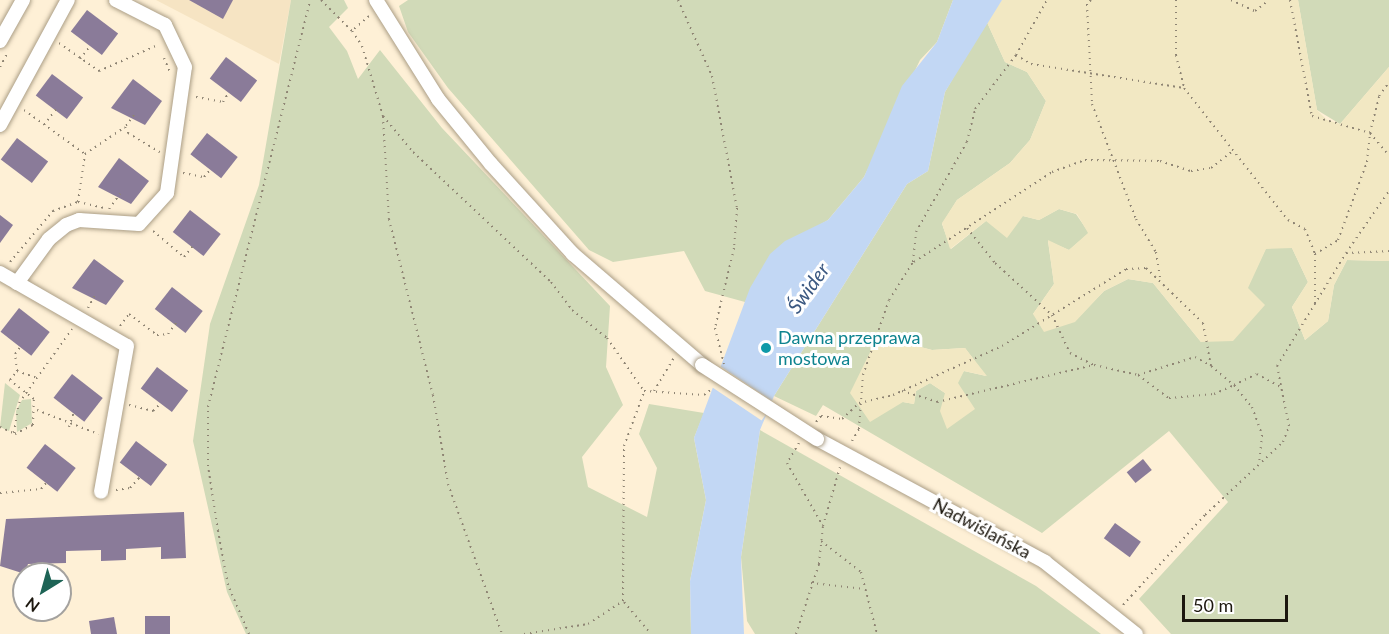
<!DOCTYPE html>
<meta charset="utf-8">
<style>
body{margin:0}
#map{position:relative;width:1389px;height:634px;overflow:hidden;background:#fef0d6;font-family:Lato,sans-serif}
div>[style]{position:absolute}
.built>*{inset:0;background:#f6e4c3}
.green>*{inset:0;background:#d1dab8}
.sand>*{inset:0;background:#f2e8c3}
.water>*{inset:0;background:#c2d7f4}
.pier>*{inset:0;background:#fef0d6;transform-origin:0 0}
.building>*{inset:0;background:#8a7b99;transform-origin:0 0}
.path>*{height:2px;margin-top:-1px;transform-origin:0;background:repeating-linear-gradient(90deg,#8e8473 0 1.5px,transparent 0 6px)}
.roads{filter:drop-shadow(0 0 2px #ab9e86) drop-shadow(0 0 2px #ab9e86)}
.minor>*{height:14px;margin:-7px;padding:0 7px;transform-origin:7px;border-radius:7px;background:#fff}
.bridges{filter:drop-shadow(0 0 2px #ab9e86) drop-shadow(0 0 2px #ab9e86)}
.minor-bridge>*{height:14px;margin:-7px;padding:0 7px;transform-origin:7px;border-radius:7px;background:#fff}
.dots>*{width:16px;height:16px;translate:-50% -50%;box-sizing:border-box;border:3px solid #fff;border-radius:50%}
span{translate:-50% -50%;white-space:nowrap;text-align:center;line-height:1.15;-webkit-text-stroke:6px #fff;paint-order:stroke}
.culture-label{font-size:18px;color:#0d838f}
.left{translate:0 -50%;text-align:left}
.street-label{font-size:18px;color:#1c170e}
.water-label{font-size:20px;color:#3b5881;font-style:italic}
.north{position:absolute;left:12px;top:562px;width:60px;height:60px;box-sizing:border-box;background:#fff;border:2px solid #a4a29f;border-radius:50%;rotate:217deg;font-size:16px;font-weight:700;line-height:24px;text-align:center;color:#1c170e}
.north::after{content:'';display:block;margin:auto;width:21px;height:27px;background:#1e6456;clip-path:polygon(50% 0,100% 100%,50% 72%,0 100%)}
.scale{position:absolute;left:1182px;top:595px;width:106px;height:27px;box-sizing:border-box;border:3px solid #1c170e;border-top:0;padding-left:8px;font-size:18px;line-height:21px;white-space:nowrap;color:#1c170e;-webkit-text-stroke:4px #fff;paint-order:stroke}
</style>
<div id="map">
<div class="built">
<div style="clip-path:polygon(156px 0,291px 0,279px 64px)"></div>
</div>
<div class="green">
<div style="clip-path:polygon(291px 0,344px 0,348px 8px,329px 27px,347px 51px,358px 79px,380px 50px,442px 128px,610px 306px,606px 367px,623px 405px,582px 457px,588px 487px,647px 517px,657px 468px,639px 434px,649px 404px,704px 413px,694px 438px,706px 500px,690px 581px,691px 634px,246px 634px,227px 592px,193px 441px,210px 324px,259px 185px)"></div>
<div style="clip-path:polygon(408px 0,953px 0,937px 42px,920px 60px,864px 177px,828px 220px,771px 254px,745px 302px,705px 291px,684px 251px,613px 262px,589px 250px,448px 88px,408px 32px,399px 6px)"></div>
<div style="clip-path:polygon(1298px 0,1389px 0,1389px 67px,1340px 124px,1317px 110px)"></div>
<div style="clip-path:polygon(evenodd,986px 20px,1005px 62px,1027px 72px,1046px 101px,1030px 140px,1010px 163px,957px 200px,942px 224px,951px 249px,986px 221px,1023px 216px,1039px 220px,1059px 209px,1076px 214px,1089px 233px,1069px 250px,1048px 241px,1054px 284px,1033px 314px,1074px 322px,1104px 291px,1128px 279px,1153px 283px,1201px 342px,1247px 288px,1266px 248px,1292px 248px,1308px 282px,1292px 307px,1305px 340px,1328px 321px,1334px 285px,1347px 260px,1389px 261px,1389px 634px,1171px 634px,1139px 599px,1228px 502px,1169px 431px,1042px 533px,823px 405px,816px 416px,774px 396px,907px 184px,928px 171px,945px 92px,986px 20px,878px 336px,932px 350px,965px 348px,986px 376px,964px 371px,945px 393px,930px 383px,916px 391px,914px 404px,903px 402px,878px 336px)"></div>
<div style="clip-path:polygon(5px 383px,20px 395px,9px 431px,0 427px)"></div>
<div style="clip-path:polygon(31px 399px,32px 423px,17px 432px,16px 411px,22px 400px)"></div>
<div style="clip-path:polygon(760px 430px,1036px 586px,1101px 634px,755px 634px,747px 621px,741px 557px)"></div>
</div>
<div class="sand">
<div style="clip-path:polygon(1002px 0,1298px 0,1317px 110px,1327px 120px,1340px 124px,1389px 67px,1389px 261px,1347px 260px,1334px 285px,1328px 321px,1305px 340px,1292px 307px,1308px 282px,1292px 248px,1266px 249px,1248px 288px,1265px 305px,1233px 341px,1201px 342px,1153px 283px,1128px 279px,1104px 291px,1075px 322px,1044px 332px,1033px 314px,1054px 284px,1048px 240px,1069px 250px,1088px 233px,1077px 214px,1059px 209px,1039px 220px,1023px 216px,1007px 238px,986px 221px,950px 249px,942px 223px,957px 200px,1010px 163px,1030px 140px,1046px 101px,1027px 72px,1005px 62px,986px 20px)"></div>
<div style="clip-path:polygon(878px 336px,932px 350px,965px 348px,987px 376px,964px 371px,958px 383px,975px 409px,947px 429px,940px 411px,945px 393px,930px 383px,916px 391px,914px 404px,903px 402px,870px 422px,850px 393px)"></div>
</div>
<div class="water">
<div style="clip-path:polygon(953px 0,1002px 0,945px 92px,928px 171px,907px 184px,774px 396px,760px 430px,741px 557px,744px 634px,691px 634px,690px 581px,706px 500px,694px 438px,750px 288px,770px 254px,785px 241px,828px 220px,864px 177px,902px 86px,937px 42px)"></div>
</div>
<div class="pier">
<div style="left:720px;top:366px;width:65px;height:22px;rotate:34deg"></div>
</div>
<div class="building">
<div style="clip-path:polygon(189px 0,233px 0,223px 19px)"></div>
<div style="left:87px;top:10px;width:39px;height:27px;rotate:37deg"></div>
<div style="left:226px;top:57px;width:39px;height:27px;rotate:37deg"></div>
<div style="left:52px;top:74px;width:39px;height:27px;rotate:37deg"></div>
<div style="clip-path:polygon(133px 79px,162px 101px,145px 125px,111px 108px)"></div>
<div style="left:207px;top:133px;width:39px;height:27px;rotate:38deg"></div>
<div style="left:17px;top:138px;width:39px;height:27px;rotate:37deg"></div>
<div style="clip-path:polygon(119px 158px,149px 181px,131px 204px,98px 187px)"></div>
<div style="left:190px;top:210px;width:39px;height:28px;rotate:38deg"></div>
<div style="clip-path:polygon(0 215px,13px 225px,0 243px)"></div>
<div style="clip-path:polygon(94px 259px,124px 281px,106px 305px,72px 288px)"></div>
<div style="left:172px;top:287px;width:39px;height:28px;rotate:38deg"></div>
<div style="left:19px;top:308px;width:39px;height:30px;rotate:38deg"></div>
<div style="left:157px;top:367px;width:39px;height:27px;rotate:37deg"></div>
<div style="left:72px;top:374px;width:39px;height:30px;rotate:38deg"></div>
<div style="left:136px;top:441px;width:39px;height:27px;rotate:37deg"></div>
<div style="left:45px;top:444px;width:39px;height:30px;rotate:38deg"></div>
<div style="left:1143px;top:459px;width:14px;height:21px;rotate:51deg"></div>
<div style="clip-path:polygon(184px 512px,186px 558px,161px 559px,161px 547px,126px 549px,126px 560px,101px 561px,101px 550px,66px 551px,66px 563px,28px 564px,25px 574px,0 566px,6px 519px)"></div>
<div style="left:1115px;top:523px;width:32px;height:19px;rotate:36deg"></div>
<div style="left:145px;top:616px;width:25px;height:18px"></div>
<div style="clip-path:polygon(114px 617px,117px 634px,91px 634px,89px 621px)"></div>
</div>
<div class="path">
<div style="left:321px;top:0;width:44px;rotate:45deg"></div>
<div style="left:678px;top:0;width:83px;rotate:65.9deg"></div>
<div style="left:712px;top:76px;width:134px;rotate:79.3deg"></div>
<div style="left:737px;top:208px;width:40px;rotate:94.3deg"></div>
<div style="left:734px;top:248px;width:82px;rotate:103.4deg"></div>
<div style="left:715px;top:328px;width:37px;rotate:76deg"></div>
<div style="left:1091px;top:0;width:6px;rotate:135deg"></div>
<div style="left:1087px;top:4px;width:100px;rotate:87.1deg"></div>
<div style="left:1092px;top:104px;width:123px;rotate:69.1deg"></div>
<div style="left:1136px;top:219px;width:39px;rotate:59deg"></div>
<div style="left:1156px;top:252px;width:26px;rotate:81deg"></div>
<div style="left:1176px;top:0;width:55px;rotate:90deg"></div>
<div style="left:1176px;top:55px;width:34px;rotate:76deg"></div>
<div style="left:1184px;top:88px;width:168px;rotate:51.8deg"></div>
<div style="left:1288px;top:220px;width:19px;rotate:28deg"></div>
<div style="left:1305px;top:229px;width:27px;rotate:68deg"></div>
<div style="left:1315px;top:254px;width:51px;rotate:90deg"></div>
<div style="left:1231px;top:0;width:26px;rotate:25deg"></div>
<div style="left:1255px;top:11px;width:18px;rotate:-38deg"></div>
<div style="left:1290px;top:0;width:118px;rotate:79.3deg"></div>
<div style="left:1312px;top:116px;width:60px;rotate:16.3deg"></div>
<div style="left:1370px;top:133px;width:38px;rotate:-76deg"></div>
<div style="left:1379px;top:96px;width:17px;rotate:-54deg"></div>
<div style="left:369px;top:16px;width:23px;rotate:139deg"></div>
<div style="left:352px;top:31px;width:18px;rotate:56deg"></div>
<div style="left:362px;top:46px;width:73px;rotate:73.3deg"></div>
<div style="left:383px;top:116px;width:47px;rotate:50.2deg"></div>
<div style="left:413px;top:152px;width:190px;rotate:43.3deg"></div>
<div style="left:551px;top:282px;width:35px;rotate:53deg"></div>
<div style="left:572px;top:310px;width:45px;rotate:38.7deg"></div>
<div style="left:607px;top:338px;width:65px;rotate:55.1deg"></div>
<div style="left:59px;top:43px;width:49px;rotate:35deg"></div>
<div style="left:99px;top:71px;width:64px;rotate:-23.8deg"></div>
<div style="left:1016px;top:55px;width:17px;rotate:31deg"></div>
<div style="left:1031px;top:64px;width:155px;rotate:8.9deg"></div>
<div style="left:164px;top:58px;width:15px;rotate:67deg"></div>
<div style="left:80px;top:59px;width:18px;rotate:-52deg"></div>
<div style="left:0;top:67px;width:17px;rotate:-62deg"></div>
<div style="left:196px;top:97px;width:27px;rotate:10deg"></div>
<div style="left:223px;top:102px;width:12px;rotate:-59deg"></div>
<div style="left:24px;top:110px;width:75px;rotate:35.8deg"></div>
<div style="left:134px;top:115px;width:15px;rotate:127deg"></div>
<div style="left:125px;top:127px;width:7px;rotate:63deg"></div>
<div style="left:128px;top:133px;width:37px;rotate:31deg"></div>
<div style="left:383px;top:116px;width:103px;rotate:86.7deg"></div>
<div style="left:389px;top:219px;width:181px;rotate:76deg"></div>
<div style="left:433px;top:395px;width:90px;rotate:80.4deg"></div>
<div style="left:448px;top:484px;width:159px;rotate:70.2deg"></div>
<div style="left:44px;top:125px;width:20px;rotate:-53deg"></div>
<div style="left:183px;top:173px;width:21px;rotate:11deg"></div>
<div style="left:204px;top:177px;width:11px;rotate:-49deg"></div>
<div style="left:78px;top:202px;width:49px;rotate:-81.7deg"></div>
<div style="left:85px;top:154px;width:48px;rotate:-34deg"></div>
<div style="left:109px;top:209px;width:19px;rotate:-54deg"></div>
<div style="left:967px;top:228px;width:45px;rotate:51.3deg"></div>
<div style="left:995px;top:263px;width:77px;rotate:42.4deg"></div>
<div style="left:1052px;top:315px;width:42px;rotate:64.7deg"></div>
<div style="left:1070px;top:353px;width:27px;rotate:27deg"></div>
<div style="left:153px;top:231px;width:40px;rotate:40deg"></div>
<div style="left:184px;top:257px;width:14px;rotate:-51deg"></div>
<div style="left:1346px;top:253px;width:75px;rotate:-55.3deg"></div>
<div style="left:1315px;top:254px;width:27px;rotate:-31deg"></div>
<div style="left:1338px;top:240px;width:83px;rotate:-69.6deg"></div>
<div style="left:1367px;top:162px;width:29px;rotate:-84deg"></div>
<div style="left:1370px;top:133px;width:30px;rotate:50deg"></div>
<div style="left:10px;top:262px;width:67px;rotate:-49.9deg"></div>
<div style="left:53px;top:211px;width:27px;rotate:-20deg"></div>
<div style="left:78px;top:202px;width:26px;rotate:13deg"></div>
<div style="left:914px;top:262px;width:165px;rotate:-33.1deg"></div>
<div style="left:1052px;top:172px;width:35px;rotate:-20deg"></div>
<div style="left:1085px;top:160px;width:75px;rotate:0.8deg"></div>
<div style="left:1160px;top:161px;width:33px;rotate:18deg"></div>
<div style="left:1191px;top:171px;width:20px;rotate:-9deg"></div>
<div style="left:1211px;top:168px;width:29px;rotate:-38deg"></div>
<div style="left:88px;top:308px;width:15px;rotate:-62deg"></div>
<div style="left:120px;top:326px;width:15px;rotate:-53deg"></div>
<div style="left:129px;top:314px;width:35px;rotate:37deg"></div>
<div style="left:157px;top:335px;width:11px;rotate:-5deg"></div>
<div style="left:168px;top:334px;width:14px;rotate:-54deg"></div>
<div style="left:17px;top:371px;width:17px;rotate:-97deg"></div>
<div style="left:15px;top:354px;width:10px;rotate:-53deg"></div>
<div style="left:1138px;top:375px;width:39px;rotate:37deg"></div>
<div style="left:1169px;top:398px;width:45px;rotate:-5.1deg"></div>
<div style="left:1214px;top:394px;width:22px;rotate:-24deg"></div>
<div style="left:1234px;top:385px;width:28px;rotate:51deg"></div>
<div style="left:1252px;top:407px;width:30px;rotate:70deg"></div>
<div style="left:1262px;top:435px;width:27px;rotate:96deg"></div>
<div style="left:644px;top:391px;width:60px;rotate:3.8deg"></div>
<div style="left:704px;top:395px;width:11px;rotate:-38deg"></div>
<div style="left:654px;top:391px;width:39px;rotate:-59deg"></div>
<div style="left:902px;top:391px;width:37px;rotate:17deg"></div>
<div style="left:937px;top:402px;width:161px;rotate:-13.3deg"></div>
<div style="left:1094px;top:365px;width:45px;rotate:12.8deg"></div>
<div style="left:1138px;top:375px;width:60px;rotate:-17.5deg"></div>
<div style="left:1195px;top:357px;width:18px;rotate:29deg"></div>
<div style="left:129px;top:405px;width:25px;rotate:14deg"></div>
<div style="left:153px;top:411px;width:11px;rotate:-45deg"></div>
<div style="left:37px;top:410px;width:66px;rotate:21.5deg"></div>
<div style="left:816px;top:422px;width:8px;rotate:-50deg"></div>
<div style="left:821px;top:416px;width:21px;rotate:8deg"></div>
<div style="left:842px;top:419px;width:23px;rotate:-43deg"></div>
<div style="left:859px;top:403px;width:35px;rotate:-13deg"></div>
<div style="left:893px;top:395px;width:120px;rotate:-24.2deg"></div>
<div style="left:1002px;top:346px;width:146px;rotate:-31.8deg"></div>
<div style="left:1126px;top:269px;width:20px;rotate:-3deg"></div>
<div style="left:1146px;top:268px;width:79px;rotate:44deg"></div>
<div style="left:1203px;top:323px;width:44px;rotate:79.5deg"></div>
<div style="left:1211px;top:366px;width:30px;rotate:40deg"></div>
<div style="left:1234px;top:385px;width:25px;rotate:-26deg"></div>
<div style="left:1257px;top:374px;width:26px;rotate:29deg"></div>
<div style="left:0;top:427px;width:17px;rotate:25deg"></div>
<div style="left:15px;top:434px;width:20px;rotate:-27deg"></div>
<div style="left:33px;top:425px;width:26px;rotate:-88deg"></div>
<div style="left:34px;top:399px;width:31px;rotate:-142deg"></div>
<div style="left:10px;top:380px;width:11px;rotate:-52deg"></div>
<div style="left:17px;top:371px;width:21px;rotate:19deg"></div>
<div style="left:69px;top:427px;width:16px;rotate:-72deg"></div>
<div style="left:14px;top:433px;width:30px;rotate:-81deg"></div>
<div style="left:19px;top:403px;width:91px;rotate:-54.4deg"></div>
<div style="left:852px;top:441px;width:14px;rotate:-60deg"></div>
<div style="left:859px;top:429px;width:54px;rotate:-85.8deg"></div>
<div style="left:863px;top:375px;width:79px;rotate:-70.9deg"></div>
<div style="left:889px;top:300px;width:45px;rotate:-57.7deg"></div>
<div style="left:913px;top:262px;width:30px;rotate:-84deg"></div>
<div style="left:916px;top:232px;width:103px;rotate:-60.5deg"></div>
<div style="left:967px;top:142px;width:34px;rotate:-76deg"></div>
<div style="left:975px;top:109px;width:68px;rotate:-52.8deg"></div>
<div style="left:1016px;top:55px;width:63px;rotate:-60.6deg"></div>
<div style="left:799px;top:443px;width:23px;rotate:121deg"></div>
<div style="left:787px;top:463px;width:73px;rotate:60.3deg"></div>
<div style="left:116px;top:490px;width:14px;rotate:-8deg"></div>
<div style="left:130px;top:488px;width:15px;rotate:-48deg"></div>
<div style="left:0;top:493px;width:41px;rotate:-5.6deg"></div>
<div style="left:41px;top:489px;width:9px;rotate:-49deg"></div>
<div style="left:821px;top:541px;width:51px;rotate:37.8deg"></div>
<div style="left:861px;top:572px;width:64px;rotate:75.5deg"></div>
<div style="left:811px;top:583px;width:54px;rotate:6.3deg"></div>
<div style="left:624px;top:602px;width:42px;rotate:49.8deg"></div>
<div style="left:1123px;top:605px;width:122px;rotate:-47.7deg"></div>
<div style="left:1205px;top:515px;width:107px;rotate:-43.1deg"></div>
<div style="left:1283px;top:442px;width:17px;rotate:-69deg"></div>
<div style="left:1289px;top:426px;width:61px;rotate:-101.3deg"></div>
<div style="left:1277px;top:366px;width:132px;rotate:-58.6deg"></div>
<div style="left:1346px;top:253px;width:43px;rotate:-2.7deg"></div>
<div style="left:249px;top:634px;width:53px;rotate:-113.2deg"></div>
<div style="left:228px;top:585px;width:55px;rotate:-100.5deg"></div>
<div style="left:218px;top:531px;width:66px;rotate:-98.7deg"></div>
<div style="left:208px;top:466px;width:59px;rotate:-90deg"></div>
<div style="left:208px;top:407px;width:420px;rotate:-75.9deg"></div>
<div style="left:524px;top:634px;width:65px;rotate:-8.9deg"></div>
<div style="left:588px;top:624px;width:42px;rotate:-33.3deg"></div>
<div style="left:623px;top:601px;width:155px;rotate:-89.6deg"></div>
<div style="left:624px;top:446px;width:58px;rotate:-69.7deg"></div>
<div style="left:796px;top:634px;width:74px;rotate:-71.8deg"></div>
<div style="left:819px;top:564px;width:38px;rotate:-84deg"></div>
<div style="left:823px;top:526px;width:61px;rotate:-73.9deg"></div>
</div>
<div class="roads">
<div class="minor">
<div style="left:376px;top:0;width:117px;rotate:57.9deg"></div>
<div style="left:438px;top:99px;width:84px;rotate:50.8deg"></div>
<div style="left:491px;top:164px;width:122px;rotate:47.7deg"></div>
<div style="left:573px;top:254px;width:170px;rotate:40.7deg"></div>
<div style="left:0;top:41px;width:47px;rotate:-60.7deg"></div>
<div style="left:0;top:125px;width:142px;rotate:-61.5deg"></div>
<div style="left:0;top:273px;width:146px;rotate:29.9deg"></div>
<div style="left:127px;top:346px;width:148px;rotate:100.1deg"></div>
<div style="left:17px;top:283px;width:54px;rotate:-54deg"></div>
<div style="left:49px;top:239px;width:22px;rotate:-39deg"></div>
<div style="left:66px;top:225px;width:14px;rotate:-21deg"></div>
<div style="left:79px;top:220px;width:60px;rotate:3.8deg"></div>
<div style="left:139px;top:224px;width:42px;rotate:-47.9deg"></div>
<div style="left:167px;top:193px;width:127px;rotate:-81.9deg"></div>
<div style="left:185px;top:67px;width:47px;rotate:-115.5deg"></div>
<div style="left:165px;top:25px;width:55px;rotate:-153deg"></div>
<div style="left:817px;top:439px;width:259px;rotate:28.3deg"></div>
<div style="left:1045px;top:562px;width:116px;rotate:38.4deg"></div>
</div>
</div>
<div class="bridges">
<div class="minor-bridge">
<div style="left:702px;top:365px;width:137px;rotate:32.8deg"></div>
</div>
</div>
<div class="dots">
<div style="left:766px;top:348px;background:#0f9aa8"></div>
</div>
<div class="culture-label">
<span class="left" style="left:778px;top:348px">Dawna przeprawa<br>mostowa</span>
</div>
<div class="street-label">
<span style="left:982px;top:528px;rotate:28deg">Nadwiślańska</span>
</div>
<div class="water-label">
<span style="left:808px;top:288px;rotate:-54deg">Świder</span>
</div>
<div class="north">N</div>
<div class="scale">50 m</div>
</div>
